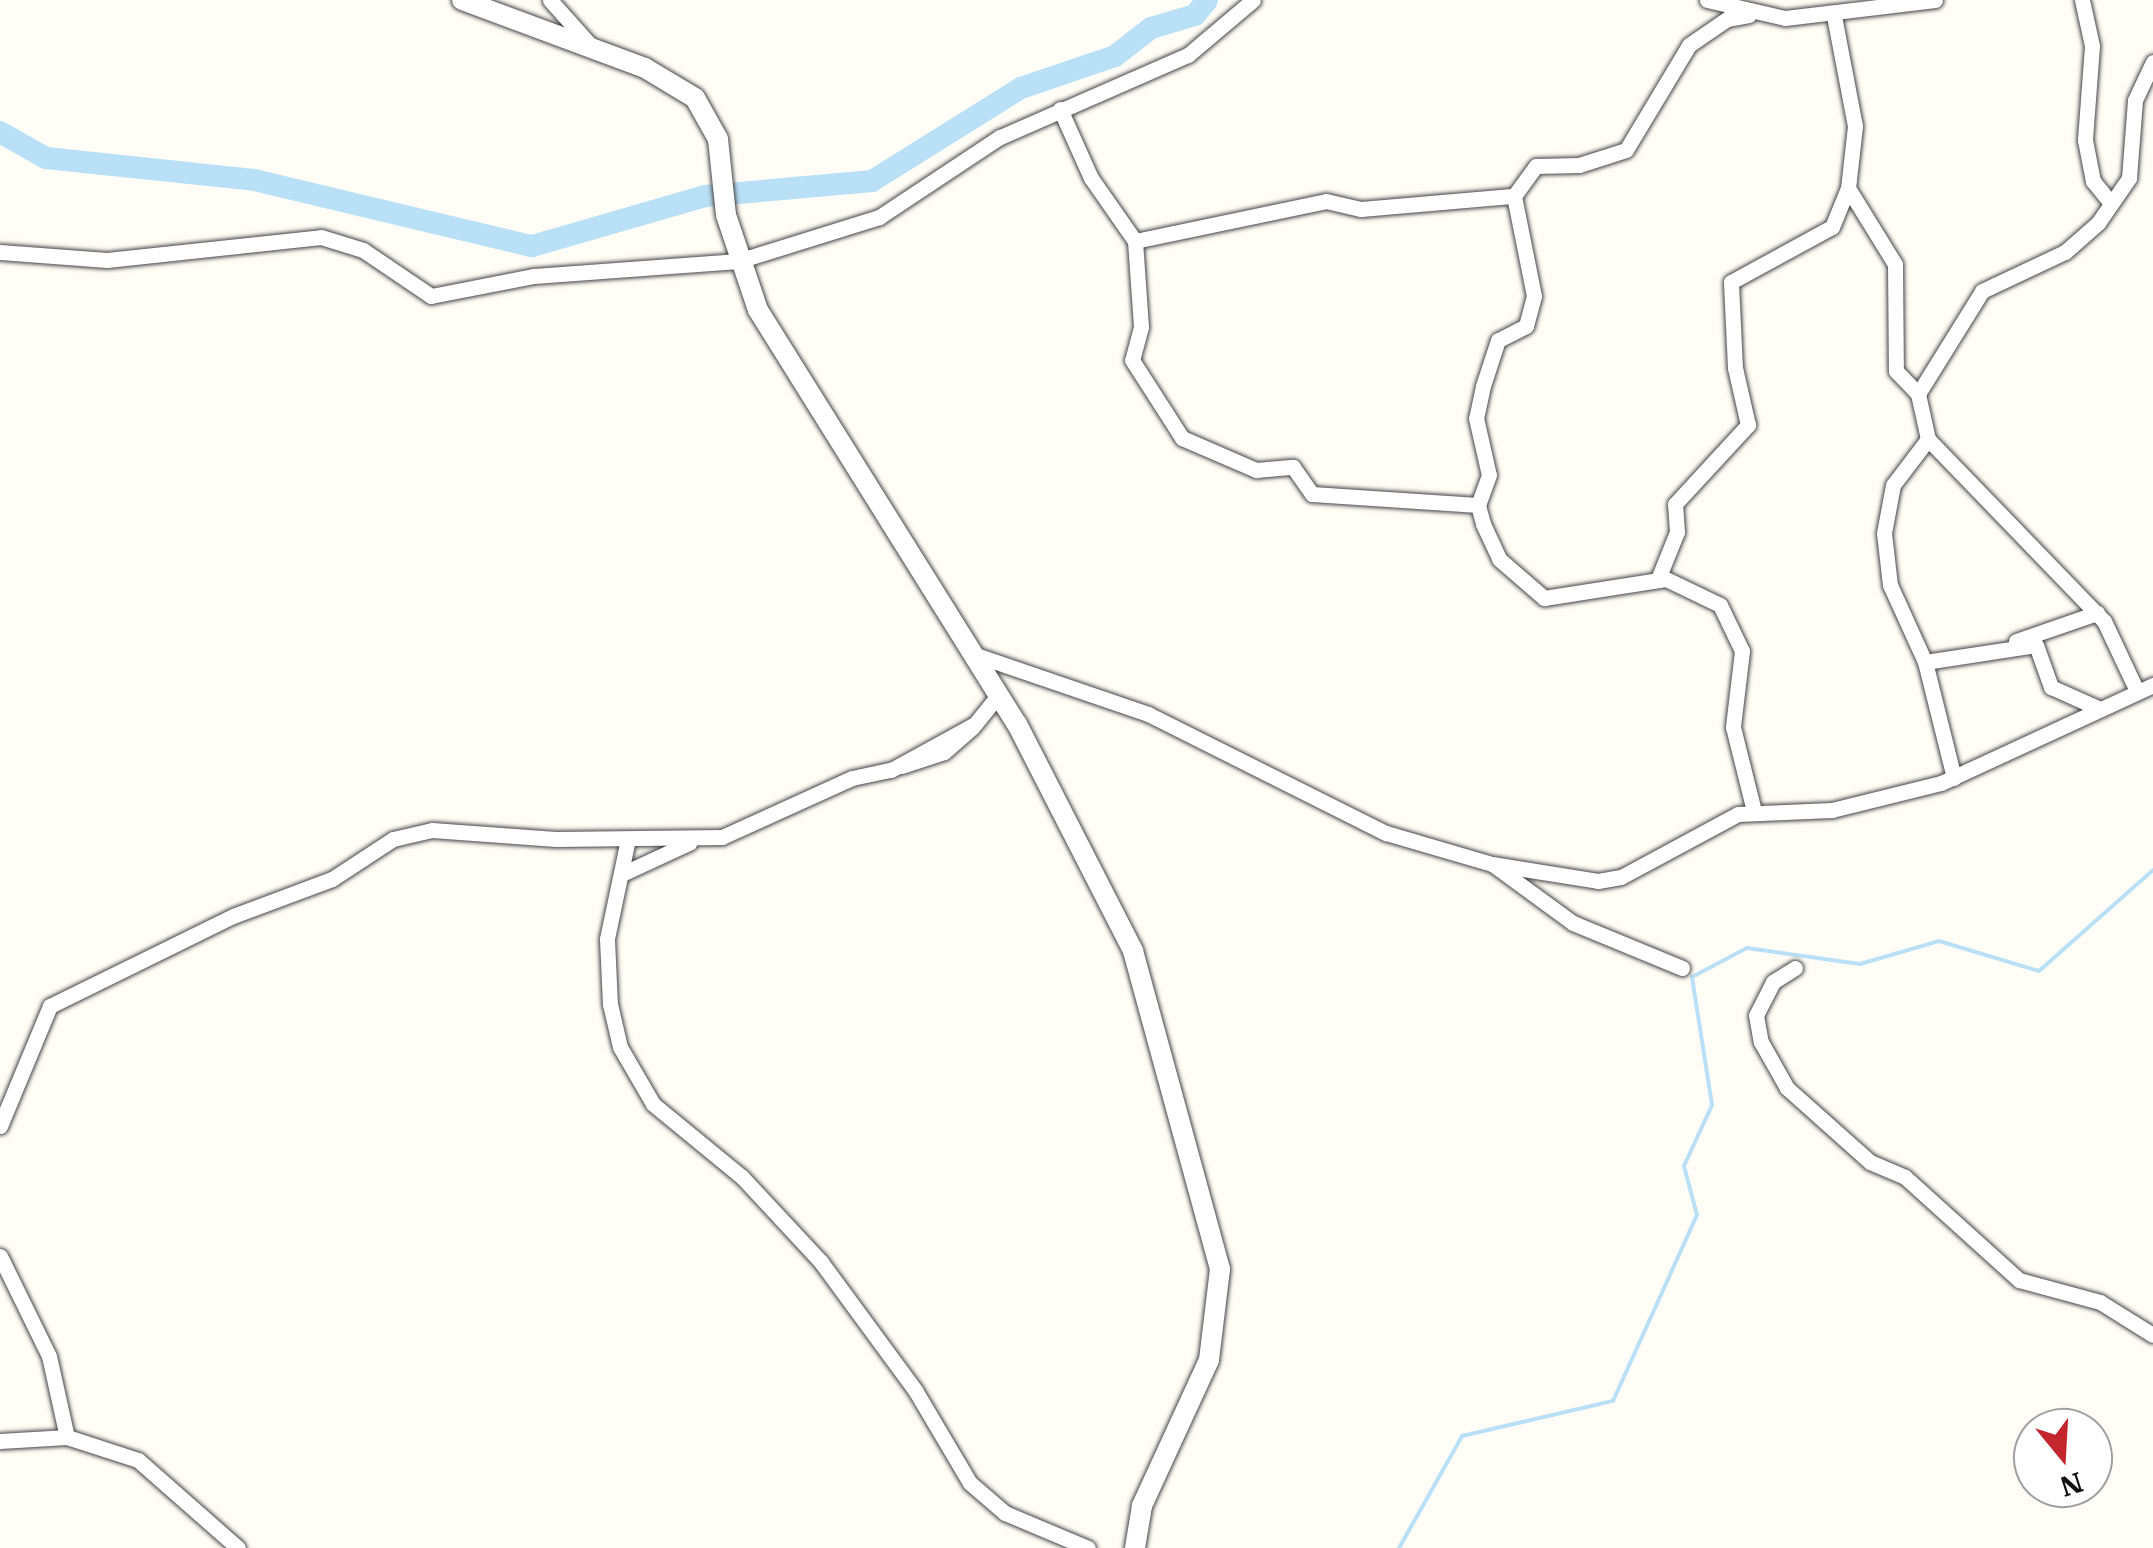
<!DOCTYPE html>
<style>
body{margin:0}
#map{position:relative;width:2153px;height:1548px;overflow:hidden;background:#fffdf5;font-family:"IBM Plex Serif",serif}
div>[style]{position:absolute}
.stream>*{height:4px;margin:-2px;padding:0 2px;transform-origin:2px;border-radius:2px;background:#b9e0f7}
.river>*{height:22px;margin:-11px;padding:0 11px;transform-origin:11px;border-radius:11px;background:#b9e0f7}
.roads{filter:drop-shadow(0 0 2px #444) drop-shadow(0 0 2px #444)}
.minor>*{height:15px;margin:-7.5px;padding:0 7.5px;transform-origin:7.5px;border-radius:7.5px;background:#fff}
.tertiary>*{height:20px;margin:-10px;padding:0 10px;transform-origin:10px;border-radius:10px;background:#fff}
span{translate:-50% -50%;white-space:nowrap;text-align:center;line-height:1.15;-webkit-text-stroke:10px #fff;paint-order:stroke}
.north{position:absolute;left:2013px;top:1408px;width:100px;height:100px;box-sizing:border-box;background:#fff;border:2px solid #a0a0a0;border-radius:50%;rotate:162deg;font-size:28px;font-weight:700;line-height:40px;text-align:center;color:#111}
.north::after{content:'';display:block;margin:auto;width:35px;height:45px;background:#c4262e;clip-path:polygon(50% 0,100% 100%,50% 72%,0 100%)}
</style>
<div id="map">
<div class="stream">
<div style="left:1399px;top:1548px;width:129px;rotate:-60.6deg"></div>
<div style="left:1462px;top:1436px;width:155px;rotate:-13.1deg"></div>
<div style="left:1613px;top:1401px;width:204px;rotate:-65.7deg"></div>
<div style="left:1697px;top:1215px;width:51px;rotate:-104.9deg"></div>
<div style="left:1684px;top:1166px;width:67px;rotate:-65.3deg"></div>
<div style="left:1712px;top:1105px;width:130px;rotate:-98.9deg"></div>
<div style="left:1692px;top:977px;width:62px;rotate:-27.8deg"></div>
<div style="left:1747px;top:948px;width:114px;rotate:8.1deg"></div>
<div style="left:1860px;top:964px;width:82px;rotate:-16.2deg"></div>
<div style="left:1939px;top:941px;width:104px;rotate:16.7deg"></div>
<div style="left:2039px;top:971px;width:152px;rotate:-41.5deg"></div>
</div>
<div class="river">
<div style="left:0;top:132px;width:53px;rotate:29.5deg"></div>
<div style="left:46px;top:158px;width:209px;rotate:6deg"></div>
<div style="left:254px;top:180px;width:286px;rotate:13.4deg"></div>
<div style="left:532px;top:246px;width:180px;rotate:-16.1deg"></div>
<div style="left:705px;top:196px;width:168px;rotate:-5.1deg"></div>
<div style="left:872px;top:181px;width:176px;rotate:-32deg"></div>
<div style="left:1021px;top:88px;width:99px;rotate:-18.8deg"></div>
<div style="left:1115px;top:56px;width:46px;rotate:-37.9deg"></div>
<div style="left:1151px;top:28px;width:46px;rotate:-16.5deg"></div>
<div style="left:1195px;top:15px;width:19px;rotate:-51deg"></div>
</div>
<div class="roads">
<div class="minor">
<div style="left:550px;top:0;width:63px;rotate:48.2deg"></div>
<div style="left:1707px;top:0;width:80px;rotate:13deg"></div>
<div style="left:1785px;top:18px;width:151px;rotate:-6.8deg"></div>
<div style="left:2082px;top:0;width:47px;rotate:77.7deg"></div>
<div style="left:2092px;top:46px;width:94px;rotate:94.3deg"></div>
<div style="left:2085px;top:140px;width:42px;rotate:79deg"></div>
<div style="left:2093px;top:181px;width:26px;rotate:51deg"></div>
<div style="left:1834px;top:16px;width:112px;rotate:79.2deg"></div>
<div style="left:1855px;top:126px;width:62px;rotate:96.4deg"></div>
<div style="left:1848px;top:188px;width:89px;rotate:58.3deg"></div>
<div style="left:1895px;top:264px;width:107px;rotate:89.5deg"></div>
<div style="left:1896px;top:371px;width:32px;rotate:46deg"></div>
<div style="left:1060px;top:109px;width:76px;rotate:65.8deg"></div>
<div style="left:1091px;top:178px;width:77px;rotate:55.1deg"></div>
<div style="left:1135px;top:241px;width:86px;rotate:86deg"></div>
<div style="left:1141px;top:327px;width:34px;rotate:105deg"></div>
<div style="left:1132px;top:360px;width:93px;rotate:57.3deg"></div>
<div style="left:1182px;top:438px;width:81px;rotate:23.4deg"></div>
<div style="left:1256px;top:470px;width:37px;rotate:-5deg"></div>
<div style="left:1293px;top:467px;width:33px;rotate:55deg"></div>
<div style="left:1312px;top:494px;width:166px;rotate:3.8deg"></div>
<div style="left:1514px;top:196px;width:102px;rotate:78.7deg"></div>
<div style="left:1534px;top:296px;width:31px;rotate:105deg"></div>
<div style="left:1526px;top:326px;width:31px;rotate:153deg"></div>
<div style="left:1498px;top:340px;width:48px;rotate:108.1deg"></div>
<div style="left:1483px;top:386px;width:33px;rotate:102deg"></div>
<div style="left:1476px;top:418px;width:58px;rotate:77.2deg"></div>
<div style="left:1489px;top:475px;width:32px;rotate:110deg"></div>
<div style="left:1478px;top:505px;width:20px;rotate:75deg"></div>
<div style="left:1483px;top:524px;width:38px;rotate:65deg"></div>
<div style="left:1499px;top:559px;width:60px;rotate:40.9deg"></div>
<div style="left:1544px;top:598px;width:123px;rotate:-8.9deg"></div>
<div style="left:1666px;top:579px;width:60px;rotate:25.7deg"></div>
<div style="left:1720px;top:605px;width:51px;rotate:64.4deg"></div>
<div style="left:1742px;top:651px;width:77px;rotate:96.8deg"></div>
<div style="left:1733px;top:727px;width:87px;rotate:76deg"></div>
<div style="left:1135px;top:241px;width:195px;rotate:-11.8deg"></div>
<div style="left:1326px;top:201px;width:36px;rotate:13deg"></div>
<div style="left:1361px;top:209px;width:154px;rotate:-4.9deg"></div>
<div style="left:1514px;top:196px;width:37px;rotate:-54deg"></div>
<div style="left:1536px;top:166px;width:43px;rotate:-1.3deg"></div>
<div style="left:1579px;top:165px;width:49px;rotate:-17.7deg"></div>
<div style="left:1626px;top:150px;width:122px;rotate:-59deg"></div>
<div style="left:1689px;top:45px;width:46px;rotate:-34.4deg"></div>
<div style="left:1727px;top:19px;width:22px;rotate:-10deg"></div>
<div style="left:0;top:252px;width:107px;rotate:4.3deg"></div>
<div style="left:107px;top:260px;width:215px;rotate:-6.1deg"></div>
<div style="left:321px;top:237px;width:44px;rotate:17.2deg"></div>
<div style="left:363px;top:250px;width:82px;rotate:34.1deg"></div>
<div style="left:431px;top:296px;width:105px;rotate:-11deg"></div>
<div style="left:534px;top:276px;width:205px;rotate:-4.2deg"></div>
<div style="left:738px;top:261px;width:148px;rotate:-17.3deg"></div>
<div style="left:879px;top:217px;width:145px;rotate:-33.5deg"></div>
<div style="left:1000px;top:137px;width:205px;rotate:-23.6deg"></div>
<div style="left:1188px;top:55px;width:85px;rotate:-40.2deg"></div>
<div style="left:1928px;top:439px;width:253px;rotate:46deg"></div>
<div style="left:2104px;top:621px;width:77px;rotate:64.8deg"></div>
<div style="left:1658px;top:579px;width:51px;rotate:-68deg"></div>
<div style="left:1677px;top:532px;width:28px;rotate:-94deg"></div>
<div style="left:1675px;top:504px;width:108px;rotate:-47.3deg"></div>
<div style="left:1748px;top:425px;width:58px;rotate:-102.8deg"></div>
<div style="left:1735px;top:368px;width:86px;rotate:-92.7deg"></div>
<div style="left:1731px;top:282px;width:115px;rotate:-28.6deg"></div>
<div style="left:1832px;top:227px;width:42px;rotate:-67.7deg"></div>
<div style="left:2016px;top:641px;width:86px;rotate:-19.1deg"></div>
<div style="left:973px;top:654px;width:185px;rotate:18.9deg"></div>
<div style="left:1148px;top:714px;width:266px;rotate:26.6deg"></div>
<div style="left:1386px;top:833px;width:110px;rotate:16.3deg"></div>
<div style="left:1492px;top:864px;width:107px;rotate:9.1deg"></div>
<div style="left:1598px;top:881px;width:23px;rotate:-10deg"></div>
<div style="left:1621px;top:877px;width:133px;rotate:-28.3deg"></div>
<div style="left:1738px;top:814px;width:94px;rotate:-2.4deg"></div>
<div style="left:1832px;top:810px;width:112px;rotate:-13.9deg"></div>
<div style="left:1941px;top:783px;width:234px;rotate:-24.8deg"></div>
<div style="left:1925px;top:662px;width:112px;rotate:-8.7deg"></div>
<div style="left:2036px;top:645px;width:45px;rotate:70.3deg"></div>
<div style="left:2051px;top:687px;width:54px;rotate:24.2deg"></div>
<div style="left:902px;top:766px;width:44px;rotate:-18.4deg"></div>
<div style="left:944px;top:752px;width:38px;rotate:-41deg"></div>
<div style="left:1954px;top:778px;width:120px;rotate:-104deg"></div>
<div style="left:1925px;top:662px;width:85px;rotate:-114.4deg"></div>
<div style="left:1890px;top:585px;width:52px;rotate:-96.6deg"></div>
<div style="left:1884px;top:533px;width:49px;rotate:-79.4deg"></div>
<div style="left:1893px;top:485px;width:58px;rotate:-52.7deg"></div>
<div style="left:1928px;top:439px;width:46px;rotate:-102.5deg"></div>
<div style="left:1918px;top:394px;width:121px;rotate:-58.1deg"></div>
<div style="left:1982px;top:291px;width:92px;rotate:-25.2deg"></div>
<div style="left:2065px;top:252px;width:44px;rotate:-41.3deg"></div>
<div style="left:2098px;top:223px;width:55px;rotate:-55.4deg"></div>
<div style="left:2129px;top:178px;width:78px;rotate:-85.6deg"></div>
<div style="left:2135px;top:100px;width:42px;rotate:-64.7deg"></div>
<div style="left:628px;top:839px;width:102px;rotate:101.9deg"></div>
<div style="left:607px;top:939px;width:65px;rotate:87.4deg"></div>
<div style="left:610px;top:1004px;width:44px;rotate:76.9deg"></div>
<div style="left:620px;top:1047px;width:66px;rotate:59.9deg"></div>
<div style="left:653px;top:1104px;width:115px;rotate:39.4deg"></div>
<div style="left:742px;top:1177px;width:116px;rotate:47.1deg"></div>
<div style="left:821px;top:1262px;width:159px;rotate:53.7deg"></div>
<div style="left:915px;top:1390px;width:108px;rotate:59.4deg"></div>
<div style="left:970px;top:1483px;width:46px;rotate:40.6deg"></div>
<div style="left:1005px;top:1513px;width:90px;rotate:22.9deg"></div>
<div style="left:1495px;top:866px;width:97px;rotate:36.2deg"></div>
<div style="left:1573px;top:923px;width:118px;rotate:22.4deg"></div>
<div style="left:624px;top:873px;width:72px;rotate:-24.8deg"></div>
<div style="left:1795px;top:968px;width:26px;rotate:148deg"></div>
<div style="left:1773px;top:982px;width:37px;rotate:117deg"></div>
<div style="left:1756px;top:1015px;width:27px;rotate:80deg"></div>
<div style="left:1761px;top:1042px;width:53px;rotate:60.5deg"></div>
<div style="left:1787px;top:1088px;width:111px;rotate:41.7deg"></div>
<div style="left:1870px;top:1162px;width:38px;rotate:23deg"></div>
<div style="left:1905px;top:1177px;width:154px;rotate:42.1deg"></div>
<div style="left:2019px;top:1280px;width:84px;rotate:15.2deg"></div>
<div style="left:2100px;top:1302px;width:62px;rotate:31.9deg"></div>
<div style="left:0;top:1126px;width:130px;rotate:-67.4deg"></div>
<div style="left:50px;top:1006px;width:204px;rotate:-26.2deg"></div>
<div style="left:233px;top:916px;width:106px;rotate:-20.5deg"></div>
<div style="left:332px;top:879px;width:73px;rotate:-33.3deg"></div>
<div style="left:393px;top:839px;width:40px;rotate:-13deg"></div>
<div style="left:432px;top:830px;width:124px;rotate:4.2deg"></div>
<div style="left:556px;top:839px;width:166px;rotate:-0.7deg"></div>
<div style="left:722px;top:837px;width:143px;rotate:-24.4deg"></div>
<div style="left:852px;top:778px;width:40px;rotate:-12deg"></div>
<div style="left:891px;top:770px;width:96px;rotate:-28.7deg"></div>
<div style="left:975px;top:724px;width:36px;rotate:-51deg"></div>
<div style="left:0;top:1256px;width:111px;rotate:63.9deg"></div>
<div style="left:49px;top:1356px;width:83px;rotate:77.5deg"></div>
<div style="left:0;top:1441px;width:67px;rotate:-3.4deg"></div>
<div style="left:67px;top:1437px;width:75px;rotate:17.9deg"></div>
<div style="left:138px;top:1460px;width:133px;rotate:41.3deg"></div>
</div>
<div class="tertiary">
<div style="left:462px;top:0;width:195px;rotate:20.4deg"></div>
<div style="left:645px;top:68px;width:58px;rotate:31deg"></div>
<div style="left:695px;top:98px;width:47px;rotate:60.7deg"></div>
<div style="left:718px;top:139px;width:76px;rotate:84deg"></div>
<div style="left:726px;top:215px;width:100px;rotate:71.4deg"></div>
<div style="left:758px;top:310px;width:488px;rotate:58deg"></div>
<div style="left:1017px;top:724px;width:255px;rotate:62.9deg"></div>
<div style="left:1133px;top:951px;width:330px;rotate:74.7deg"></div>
<div style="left:1220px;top:1269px;width:92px;rotate:96.9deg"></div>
<div style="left:1209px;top:1360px;width:161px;rotate:114.7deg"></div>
<div style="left:1142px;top:1506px;width:43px;rotate:99.5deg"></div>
</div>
</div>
<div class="north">N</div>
</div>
